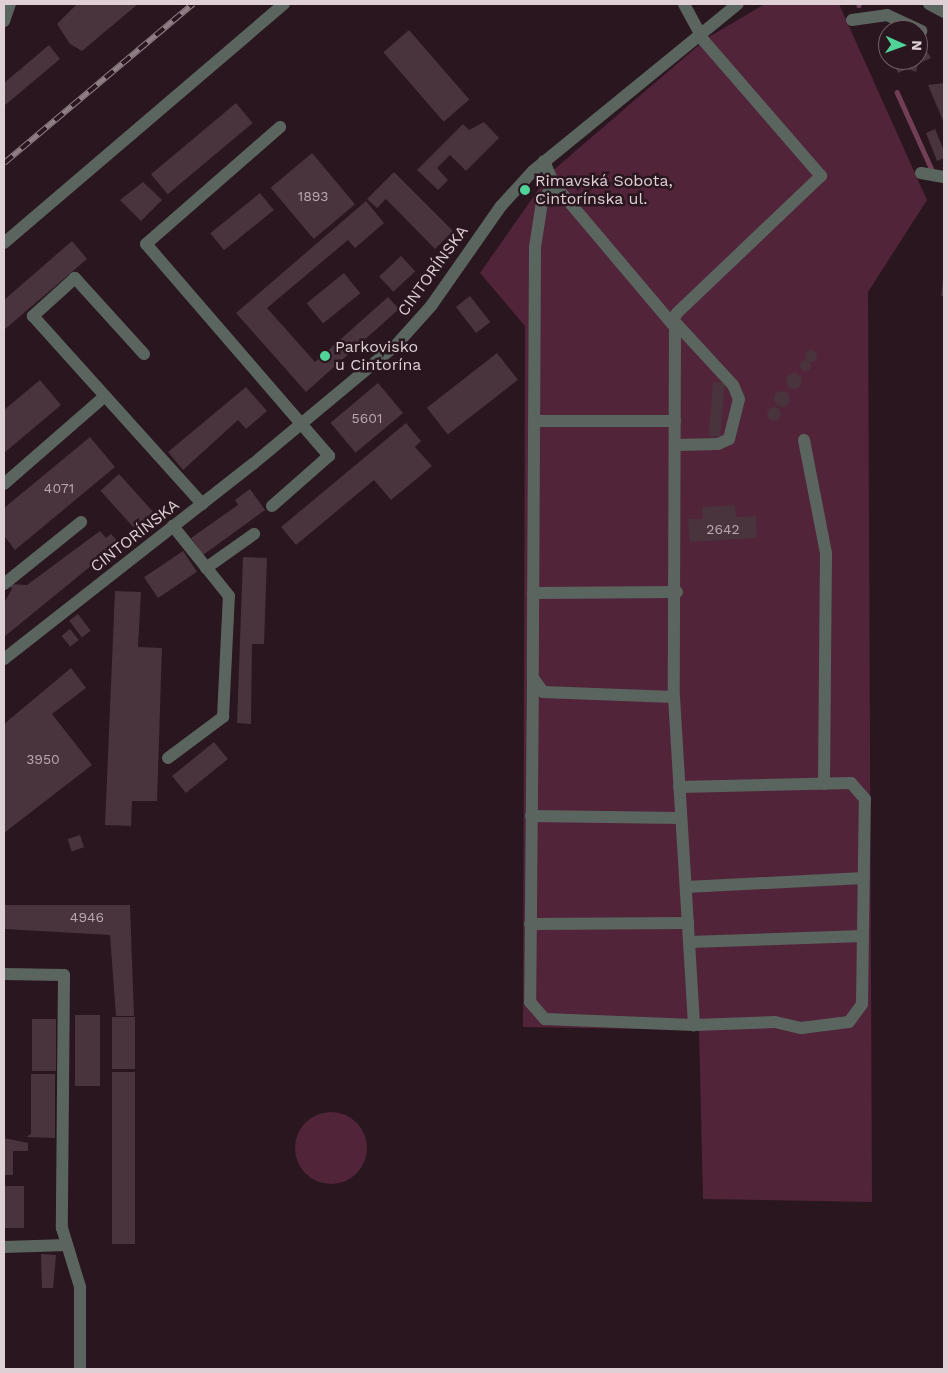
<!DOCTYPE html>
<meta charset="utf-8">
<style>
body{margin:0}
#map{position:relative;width:948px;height:1373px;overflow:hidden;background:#2a161e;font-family:"Work Sans",sans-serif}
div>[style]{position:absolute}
.green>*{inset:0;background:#512439}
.round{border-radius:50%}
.stream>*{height:4.5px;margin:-2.25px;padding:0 2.25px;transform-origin:2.25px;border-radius:2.25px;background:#713f55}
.building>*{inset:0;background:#49333c;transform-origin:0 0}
.minor>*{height:12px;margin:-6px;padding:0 6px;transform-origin:6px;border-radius:6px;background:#5b655f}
.rail>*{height:5.5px;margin-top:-2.75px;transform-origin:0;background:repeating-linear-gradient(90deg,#2a161e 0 11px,#8f7f85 0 22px);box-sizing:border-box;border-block:1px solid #8f7f85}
.dots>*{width:14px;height:14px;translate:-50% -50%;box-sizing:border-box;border:2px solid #2a161e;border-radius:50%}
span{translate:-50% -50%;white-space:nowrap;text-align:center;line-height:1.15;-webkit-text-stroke:5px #2a161e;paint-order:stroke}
.number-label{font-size:14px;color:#b9a9af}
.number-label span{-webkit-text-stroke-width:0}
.poi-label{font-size:16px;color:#ded0d5}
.left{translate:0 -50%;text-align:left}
.street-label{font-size:16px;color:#ded0d5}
.frame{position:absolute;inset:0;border:5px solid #ded0d5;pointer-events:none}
.north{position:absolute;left:878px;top:20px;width:50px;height:50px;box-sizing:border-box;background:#2a161e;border:1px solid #726067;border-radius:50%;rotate:92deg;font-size:14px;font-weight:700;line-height:20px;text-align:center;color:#ded0d5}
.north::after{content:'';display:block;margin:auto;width:18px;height:22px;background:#50d398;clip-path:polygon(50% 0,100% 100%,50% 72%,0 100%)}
</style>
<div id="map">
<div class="green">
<div style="clip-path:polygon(765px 4px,839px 4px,927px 200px,868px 292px,872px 1202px,703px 1199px,699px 1030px,523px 1027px,525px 326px,480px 273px,550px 173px,707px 38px)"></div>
<div class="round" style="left:295px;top:1112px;width:72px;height:72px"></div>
</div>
<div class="stream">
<div style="left:859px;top:4px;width:1px;rotate:90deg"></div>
<div style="left:897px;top:92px;width:85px;rotate:65.8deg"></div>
</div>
<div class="building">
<div style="clip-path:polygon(77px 4px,138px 4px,82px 51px,70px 44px,57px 24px)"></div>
<div style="left:409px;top:30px;width:92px;height:34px;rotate:49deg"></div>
<div style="clip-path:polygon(918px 37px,931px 58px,918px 64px,916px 72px,907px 69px,898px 73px,892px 60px,918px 60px)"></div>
<div style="clip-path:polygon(49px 45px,60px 59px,4px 106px,4px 83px)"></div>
<div style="clip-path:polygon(944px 83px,944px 123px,928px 85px)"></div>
<div style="left:236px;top:103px;width:26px;height:111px;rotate:50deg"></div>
<div style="clip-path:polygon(484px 122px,499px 138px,466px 171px,450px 155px,437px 168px,448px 180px,438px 190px,417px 170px,463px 124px,469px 130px)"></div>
<div style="clip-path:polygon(935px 129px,944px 151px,944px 158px,937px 161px,926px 133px)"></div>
<div style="left:312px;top:153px;width:67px;height:54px;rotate:50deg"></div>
<div style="clip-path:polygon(394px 172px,453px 231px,435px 249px,386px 199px,377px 208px,367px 199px)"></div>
<div style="clip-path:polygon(143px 182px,162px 200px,141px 221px,120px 200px)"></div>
<div style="left:260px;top:193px;width:22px;height:64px;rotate:51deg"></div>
<div style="clip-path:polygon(366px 201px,384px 223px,355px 248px,348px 240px,267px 308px,315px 362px,388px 297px,399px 309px,306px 392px,236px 313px)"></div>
<div style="clip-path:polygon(72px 241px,87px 259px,4px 330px,4px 300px)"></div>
<div style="left:401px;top:256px;width:21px;height:30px;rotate:47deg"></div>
<div style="left:344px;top:273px;width:26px;height:48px;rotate:51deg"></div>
<div style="clip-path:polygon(943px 278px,944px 278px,944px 296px,941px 296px)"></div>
<div style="left:470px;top:296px;width:33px;height:18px;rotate:52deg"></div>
<div class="round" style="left:805px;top:350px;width:12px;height:12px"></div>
<div style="left:497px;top:353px;width:34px;height:89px;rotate:52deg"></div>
<div class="round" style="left:799.5px;top:359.5px;width:11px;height:11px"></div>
<div class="round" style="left:786px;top:373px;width:16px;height:16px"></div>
<div style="clip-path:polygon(40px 380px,61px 405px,4px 453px,4px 410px)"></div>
<div style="left:713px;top:382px;width:12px;height:54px;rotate:5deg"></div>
<div style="left:378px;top:383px;width:39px;height:62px;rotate:50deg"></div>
<div style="clip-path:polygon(246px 387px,267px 411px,246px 429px,238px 420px,183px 470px,168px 452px)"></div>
<div class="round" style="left:774px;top:391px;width:16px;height:16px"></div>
<div class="round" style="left:767px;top:407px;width:14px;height:14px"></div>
<div style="clip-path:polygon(406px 423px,421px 441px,415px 447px,432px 466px,391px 500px,374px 480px,296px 545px,281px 527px)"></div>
<div style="clip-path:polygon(90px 437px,115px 467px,15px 550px,4px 536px,4px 508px)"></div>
<div style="left:119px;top:474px;width:54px;height:25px;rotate:48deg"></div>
<div style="clip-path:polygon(250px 489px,265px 510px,203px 555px,191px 538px,238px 505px,235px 500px)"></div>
<div style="clip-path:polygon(735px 505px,736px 517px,756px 516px,757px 538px,690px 542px,688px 519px,703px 519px,702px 507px)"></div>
<div style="clip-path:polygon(100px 531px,106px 538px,111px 534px,119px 543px,4px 637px,4px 603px,12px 589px,9px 584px,27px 585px)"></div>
<div style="left:183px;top:551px;width:25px;height:47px;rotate:56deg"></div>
<div style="clip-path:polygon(243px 557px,267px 558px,264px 644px,252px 644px,251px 724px,237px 723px)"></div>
<div style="clip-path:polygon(115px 591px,141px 592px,138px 647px,162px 648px,157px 801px,132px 801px,131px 826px,105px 825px)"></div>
<div style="left:78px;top:614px;width:21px;height:11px;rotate:53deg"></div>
<div style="left:70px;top:629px;width:14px;height:11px;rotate:51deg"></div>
<div style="clip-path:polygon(71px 668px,86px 688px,52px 714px,92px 765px,4px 833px,4px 724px)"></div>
<div style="left:214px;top:742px;width:22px;height:54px;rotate:51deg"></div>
<div style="left:80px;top:835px;width:13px;height:13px;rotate:72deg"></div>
<div style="clip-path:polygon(4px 905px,130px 905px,134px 1016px,116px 1016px,110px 935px,4px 929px)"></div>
<div style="left:75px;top:1015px;width:25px;height:71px"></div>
<div style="left:112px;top:1017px;width:23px;height:52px"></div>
<div style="left:32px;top:1019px;width:24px;height:52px"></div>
<div style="left:112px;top:1072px;width:23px;height:172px"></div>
<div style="clip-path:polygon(31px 1074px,55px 1074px,55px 1138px,26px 1137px,31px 1134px)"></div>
<div style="clip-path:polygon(4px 1138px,28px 1143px,28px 1151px,13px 1151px,13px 1175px,4px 1175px)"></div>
<div style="left:4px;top:1186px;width:20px;height:42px"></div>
<div style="clip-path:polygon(41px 1254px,56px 1255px,53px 1288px,42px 1288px)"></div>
</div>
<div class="minor">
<div style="left:929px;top:4px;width:17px;rotate:28deg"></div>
<div style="left:852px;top:20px;width:35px;rotate:-8deg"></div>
<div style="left:887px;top:15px;width:38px;rotate:25deg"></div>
<div style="left:4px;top:21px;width:18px;rotate:-71deg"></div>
<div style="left:544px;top:161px;width:25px;rotate:67deg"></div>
<div style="left:554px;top:184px;width:187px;rotate:49.8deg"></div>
<div style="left:675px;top:327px;width:370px;rotate:90.2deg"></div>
<div style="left:674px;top:697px;width:329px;rotate:86.5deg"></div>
<div style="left:921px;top:173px;width:23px;rotate:10deg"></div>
<div style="left:554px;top:184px;width:22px;rotate:124deg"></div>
<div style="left:542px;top:202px;width:46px;rotate:98.8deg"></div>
<div style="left:535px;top:247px;width:431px;rotate:90.3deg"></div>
<div style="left:533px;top:678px;width:17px;rotate:54deg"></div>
<div style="left:543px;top:692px;width:131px;rotate:2.2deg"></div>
<div style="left:4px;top:243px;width:368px;rotate:-40.5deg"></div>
<div style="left:144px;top:354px;width:103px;rotate:-132.2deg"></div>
<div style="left:75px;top:278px;width:57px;rotate:137.9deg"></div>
<div style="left:33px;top:316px;width:253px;rotate:48deg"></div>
<div style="left:534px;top:421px;width:141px"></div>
<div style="left:804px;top:440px;width:115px;rotate:79deg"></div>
<div style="left:826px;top:553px;width:231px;rotate:90.5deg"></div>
<div style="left:676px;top:445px;width:42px;rotate:-1.4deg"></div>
<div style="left:718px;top:444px;width:12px;rotate:-24deg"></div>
<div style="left:729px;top:439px;width:41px;rotate:-76deg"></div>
<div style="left:739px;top:399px;width:15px;rotate:-113deg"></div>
<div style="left:733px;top:385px;width:88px;rotate:-132.7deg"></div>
<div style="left:673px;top:320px;width:8px;rotate:-60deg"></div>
<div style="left:677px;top:313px;width:199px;rotate:-43.6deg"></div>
<div style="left:821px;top:176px;width:179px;rotate:-130.9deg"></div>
<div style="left:704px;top:41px;width:42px;rotate:-118.4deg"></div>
<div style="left:4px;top:484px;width:134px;rotate:-41.1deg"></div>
<div style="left:272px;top:506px;width:76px;rotate:-41.3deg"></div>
<div style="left:329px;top:456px;width:280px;rotate:-130.8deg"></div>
<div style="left:146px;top:244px;width:178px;rotate:-41.1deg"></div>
<div style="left:206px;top:568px;width:59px;rotate:-35.3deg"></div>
<div style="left:4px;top:584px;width:99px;rotate:-38.8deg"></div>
<div style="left:533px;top:593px;width:144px;rotate:-0.4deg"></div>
<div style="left:4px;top:659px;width:316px;rotate:-38.1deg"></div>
<div style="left:253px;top:464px;width:187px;rotate:-39.8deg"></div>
<div style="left:397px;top:344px;width:51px;rotate:-48.2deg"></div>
<div style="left:431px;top:306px;width:122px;rotate:-55deg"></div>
<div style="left:501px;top:206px;width:47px;rotate:-47.6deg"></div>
<div style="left:533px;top:171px;width:264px;rotate:-39.2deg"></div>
<div style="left:533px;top:678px;width:324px;rotate:90.5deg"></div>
<div style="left:530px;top:1002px;width:23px;rotate:49deg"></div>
<div style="left:545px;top:1019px;width:149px;rotate:2.3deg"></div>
<div style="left:694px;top:1025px;width:81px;rotate:-2.1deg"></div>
<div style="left:775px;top:1022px;width:27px;rotate:13deg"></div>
<div style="left:801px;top:1028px;width:48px;rotate:-7.1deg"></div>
<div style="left:849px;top:1022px;width:22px;rotate:-54deg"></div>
<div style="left:862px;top:1004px;width:205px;rotate:-89.2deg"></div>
<div style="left:865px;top:799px;width:21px;rotate:-131deg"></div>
<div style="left:851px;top:783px;width:172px;rotate:178.7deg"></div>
<div style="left:168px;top:758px;width:69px;rotate:-36.7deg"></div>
<div style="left:223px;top:717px;width:121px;rotate:-87.2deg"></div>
<div style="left:229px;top:596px;width:90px;rotate:-128.7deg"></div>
<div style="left:531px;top:816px;width:150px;rotate:0.8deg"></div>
<div style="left:686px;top:887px;width:178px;rotate:-2.9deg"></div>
<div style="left:530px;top:924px;width:158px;rotate:-0.4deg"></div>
<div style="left:689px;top:942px;width:174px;rotate:-2deg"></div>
<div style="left:4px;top:974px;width:60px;rotate:1deg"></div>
<div style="left:64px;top:975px;width:253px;rotate:90.5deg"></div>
<div style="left:62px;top:1228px;width:62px;rotate:73deg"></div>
<div style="left:80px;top:1287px;width:82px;rotate:90deg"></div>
<div style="left:4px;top:1247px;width:63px;rotate:-1.8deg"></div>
</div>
<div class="rail">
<div style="left:4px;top:163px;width:247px;rotate:-40.1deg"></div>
</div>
<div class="dots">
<div style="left:525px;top:190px;background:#50d398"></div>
<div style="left:325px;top:356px;background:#50d398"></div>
</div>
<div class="number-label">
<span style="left:313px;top:196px">1893</span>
<span style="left:367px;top:418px">5601</span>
<span style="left:59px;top:488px">4071</span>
<span style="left:723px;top:529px">2642</span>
<span style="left:43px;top:759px">3950</span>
<span style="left:87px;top:917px">4946</span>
</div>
<div class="poi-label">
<span class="left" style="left:535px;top:190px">Rimavská Sobota,<br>Cintorínska ul.</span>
<span class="left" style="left:335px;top:356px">Parkovisko<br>u Cintorína</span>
</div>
<div class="street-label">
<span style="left:433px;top:271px;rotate:-54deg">CINTORÍNSKA</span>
<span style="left:135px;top:536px;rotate:-38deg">CINTORÍNSKA</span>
</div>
<div class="frame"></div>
<div class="north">N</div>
</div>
